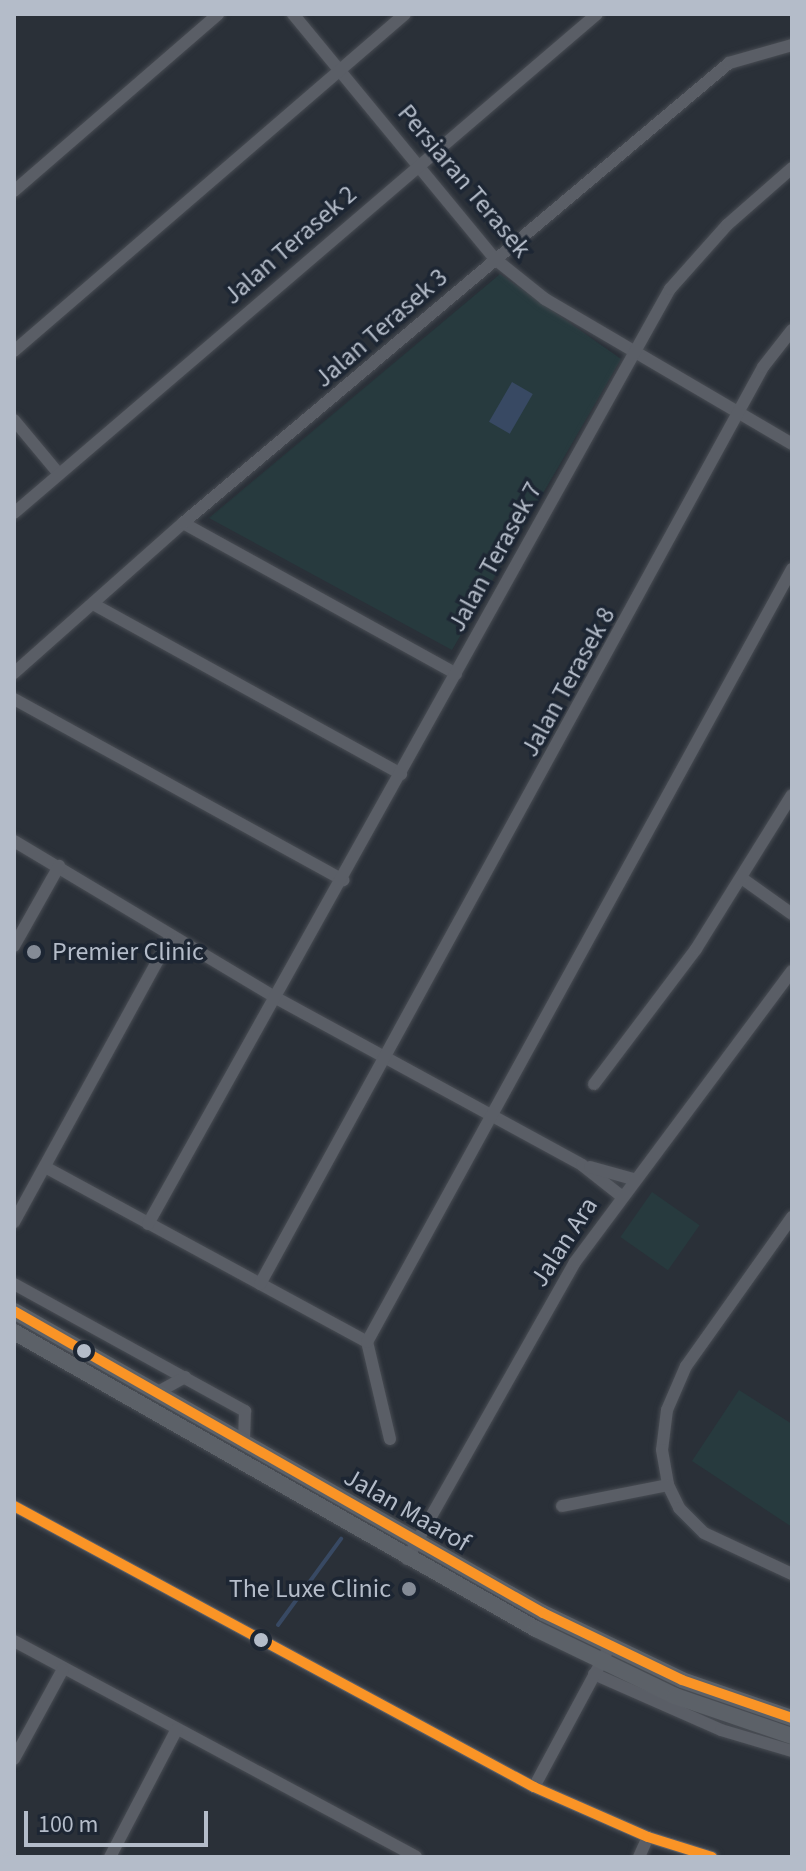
<!DOCTYPE html>
<style>
body{margin:0}
#map{position:relative;width:806px;height:1871px;overflow:hidden;background:#2a3038;font-family:"Source Sans 3",sans-serif}
div>[style]{position:absolute}
.green>*{inset:0;background:#273a3e;transform-origin:0 0}
.water>*{inset:0;background:#384963;transform-origin:0 0}
.stream>*{height:4px;margin:-2px;padding:0 2px;transform-origin:2px;border-radius:2px;background:#384963}
.roads{filter:drop-shadow(0 0 2px #484c53) drop-shadow(0 0 2px #484c53)}
.minor>*{height:12px;margin:-6px;padding:0 6px;transform-origin:6px;border-radius:6px;background:#5a5e66}
.major>*{height:16px;margin:-8px;padding:0 8px;transform-origin:8px;border-radius:8px;background:#5c6168}
.bus-1>*{height:10px;margin:-5px;padding:0 5px;transform-origin:5px;border-radius:5px;background:#fa9426}
.dots>*{width:22px;height:22px;translate:-50% -50%;box-sizing:border-box;border:4px solid #1d2633;border-radius:50%}
span{translate:-50% -50%;white-space:nowrap;text-align:center;line-height:1.15;-webkit-text-stroke:7px #1d2633;paint-order:stroke}
.street-label{font-size:26px;color:#b4bcc9}
.poi-label{font-size:26px;color:#b4bcc9}
.left{translate:0 -50%;text-align:left}
.right{translate:-100% -50%;text-align:right}
.frame{position:absolute;inset:0;border:16px solid #b4bcc9;pointer-events:none}
.scale{position:absolute;left:24px;top:1811px;width:184px;height:36px;box-sizing:border-box;border:4px solid #b4bcc9;border-top:0;padding-left:10px;font-size:24px;line-height:28px;white-space:nowrap;color:#b4bcc9;-webkit-text-stroke:6px #1d2633;paint-order:stroke}
</style>
<div id="map">
<div class="green">
<div style="clip-path:polygon(500px 274px,621px 359px,452px 650px,209px 518px)"></div>
<div style="left:652px;top:1192px;width:58px;height:55px;rotate:35deg"></div>
<div style="clip-path:polygon(739px 1390px,792px 1424px,792px 1527px,692px 1461px)"></div>
</div>
<div class="water">
<div style="left:512px;top:382px;width:24px;height:46px;rotate:30deg"></div>
</div>
<div class="stream">
<div style="left:278px;top:1625px;width:107px;rotate:-53.8deg"></div>
</div>
<div class="roads">
<div class="minor">
<div style="left:293px;top:14px;width:318px;rotate:50.5deg"></div>
<div style="left:495px;top:259px;width:64px;rotate:38.7deg"></div>
<div style="left:545px;top:299px;width:286px;rotate:30.4deg"></div>
<div style="left:14px;top:191px;width:270px;rotate:-40.9deg"></div>
<div style="left:14px;top:351px;width:516px;rotate:-40.76deg"></div>
<div style="left:14px;top:420px;width:70px;rotate:50.2deg"></div>
<div style="left:14px;top:513px;width:767px;rotate:-40.56deg"></div>
<div style="left:183px;top:523px;width:312px;rotate:28.9deg"></div>
<div style="left:93px;top:604px;width:352px;rotate:28.9deg"></div>
<div style="left:14px;top:673px;width:226px;rotate:-41.6deg"></div>
<div style="left:183px;top:523px;width:714px;rotate:-40.11deg"></div>
<div style="left:729px;top:63px;width:66px;rotate:-15.9deg"></div>
<div style="left:14px;top:699px;width:376px;rotate:28.8deg"></div>
<div style="left:14px;top:841px;width:308px;rotate:30.9deg"></div>
<div style="left:278px;top:999px;width:346px;rotate:28.6deg"></div>
<div style="left:582px;top:1165px;width:48px;rotate:38.3deg"></div>
<div style="left:743px;top:879px;width:60px;rotate:35.5deg"></div>
<div style="left:14px;top:946px;width:92px;rotate:-60.6deg"></div>
<div style="left:594px;top:1084px;width:169px;rotate:-52.9deg"></div>
<div style="left:696px;top:949px;width:181px;rotate:-58.1deg"></div>
<div style="left:45px;top:1167px;width:366px;rotate:28.5deg"></div>
<div style="left:590px;top:1167px;width:45px;rotate:15.6deg"></div>
<div style="left:792px;top:1217px;width:183px;rotate:125.4deg"></div>
<div style="left:686px;top:1366px;width:48px;rotate:113.4deg"></div>
<div style="left:667px;top:1410px;width:40px;rotate:97.1deg"></div>
<div style="left:662px;top:1450px;width:36px;rotate:80deg"></div>
<div style="left:668px;top:1485px;width:25px;rotate:64deg"></div>
<div style="left:679px;top:1508px;width:35px;rotate:45deg"></div>
<div style="left:704px;top:1533px;width:97px;rotate:25deg"></div>
<div style="left:14px;top:1222px;width:325px;rotate:-61.2deg"></div>
<div style="left:148px;top:1224px;width:1071px;rotate:-60.83deg"></div>
<div style="left:670px;top:289px;width:86px;rotate:-48.3deg"></div>
<div style="left:727px;top:225px;width:86px;rotate:-41.2deg"></div>
<div style="left:14px;top:1284px;width:264px;rotate:28.8deg"></div>
<div style="left:245px;top:1411px;width:29px;rotate:92deg"></div>
<div style="left:260px;top:1284px;width:1046px;rotate:-61.25deg"></div>
<div style="left:763px;top:367px;width:47px;rotate:-51.9deg"></div>
<div style="left:158px;top:1392px;width:31px;rotate:-29deg"></div>
<div style="left:390px;top:1439px;width:100px;rotate:-103.3deg"></div>
<div style="left:367px;top:1342px;width:882px;rotate:-61.2deg"></div>
<div style="left:14px;top:1506px;width:591px;rotate:28.39deg"></div>
<div style="left:534px;top:1787px;width:124px;rotate:23.7deg"></div>
<div style="left:648px;top:1837px;width:67px;rotate:17.4deg"></div>
<div style="left:562px;top:1506px;width:108px;rotate:-11.2deg"></div>
<div style="left:407px;top:1559px;width:341px;rotate:-60.5deg"></div>
<div style="left:575px;top:1262px;width:363px;rotate:-53.3deg"></div>
<div style="left:14px;top:1641px;width:456px;rotate:28.2deg"></div>
<div style="left:594px;top:1674px;width:139px;rotate:23.8deg"></div>
<div style="left:721px;top:1730px;width:74px;rotate:16.5deg"></div>
<div style="left:14px;top:1759px;width:102px;rotate:-61.4deg"></div>
<div style="left:534px;top:1787px;width:160px;rotate:-61.7deg"></div>
<div style="left:110px;top:1857px;width:144px;rotate:-62.4deg"></div>
<div style="left:639px;top:1857px;width:22px;rotate:-66deg"></div>
</div>
<div class="major">
<div style="left:14px;top:1311px;width:609px;rotate:29.72deg"></div>
<div style="left:543px;top:1613px;width:154px;rotate:25.7deg"></div>
<div style="left:682px;top:1680px;width:116px;rotate:19.1deg"></div>
<div style="left:14px;top:1332px;width:601px;rotate:29.64deg"></div>
<div style="left:536px;top:1629px;width:154px;rotate:25.7deg"></div>
<div style="left:675px;top:1696px;width:124px;rotate:18.9deg"></div>
</div>
</div>
<div class="bus-1">
<div style="left:14px;top:1311px;width:609px;rotate:29.72deg"></div>
<div style="left:543px;top:1613px;width:154px;rotate:25.7deg"></div>
<div style="left:682px;top:1680px;width:116px;rotate:19.1deg"></div>
<div style="left:14px;top:1506px;width:591px;rotate:28.39deg"></div>
<div style="left:534px;top:1787px;width:124px;rotate:23.7deg"></div>
<div style="left:648px;top:1837px;width:67px;rotate:17.4deg"></div>
</div>
<div class="dots">
<div style="left:34px;top:952px;background:#848b96"></div>
<div style="left:84px;top:1351px;background:#b4bcc9"></div>
<div style="left:409px;top:1589px;background:#848b96"></div>
<div style="left:261px;top:1640px;background:#b4bcc9"></div>
</div>
<div class="street-label">
<span style="left:464px;top:181px;rotate:50deg">Persiaran Terasek</span>
<span style="left:290px;top:245px;rotate:-41deg">Jalan Terasek 2</span>
<span style="left:381px;top:328px;rotate:-41deg">Jalan Terasek 3</span>
<span style="left:495px;top:557px;rotate:-61deg">Jalan Terasek 7</span>
<span style="left:568px;top:682px;rotate:-61deg">Jalan Terasek 8</span>
<span style="left:564px;top:1242px;rotate:-57deg">Jalan Ara</span>
<span style="left:407px;top:1510px;rotate:30deg">Jalan Maarof</span>
</div>
<div class="poi-label">
<span class="left" style="left:52px;top:952px">Premier Clinic</span>
<span class="right" style="left:391px;top:1589px">The Luxe Clinic</span>
</div>
<div class="frame"></div>
<div class="scale">100 m</div>
</div>
